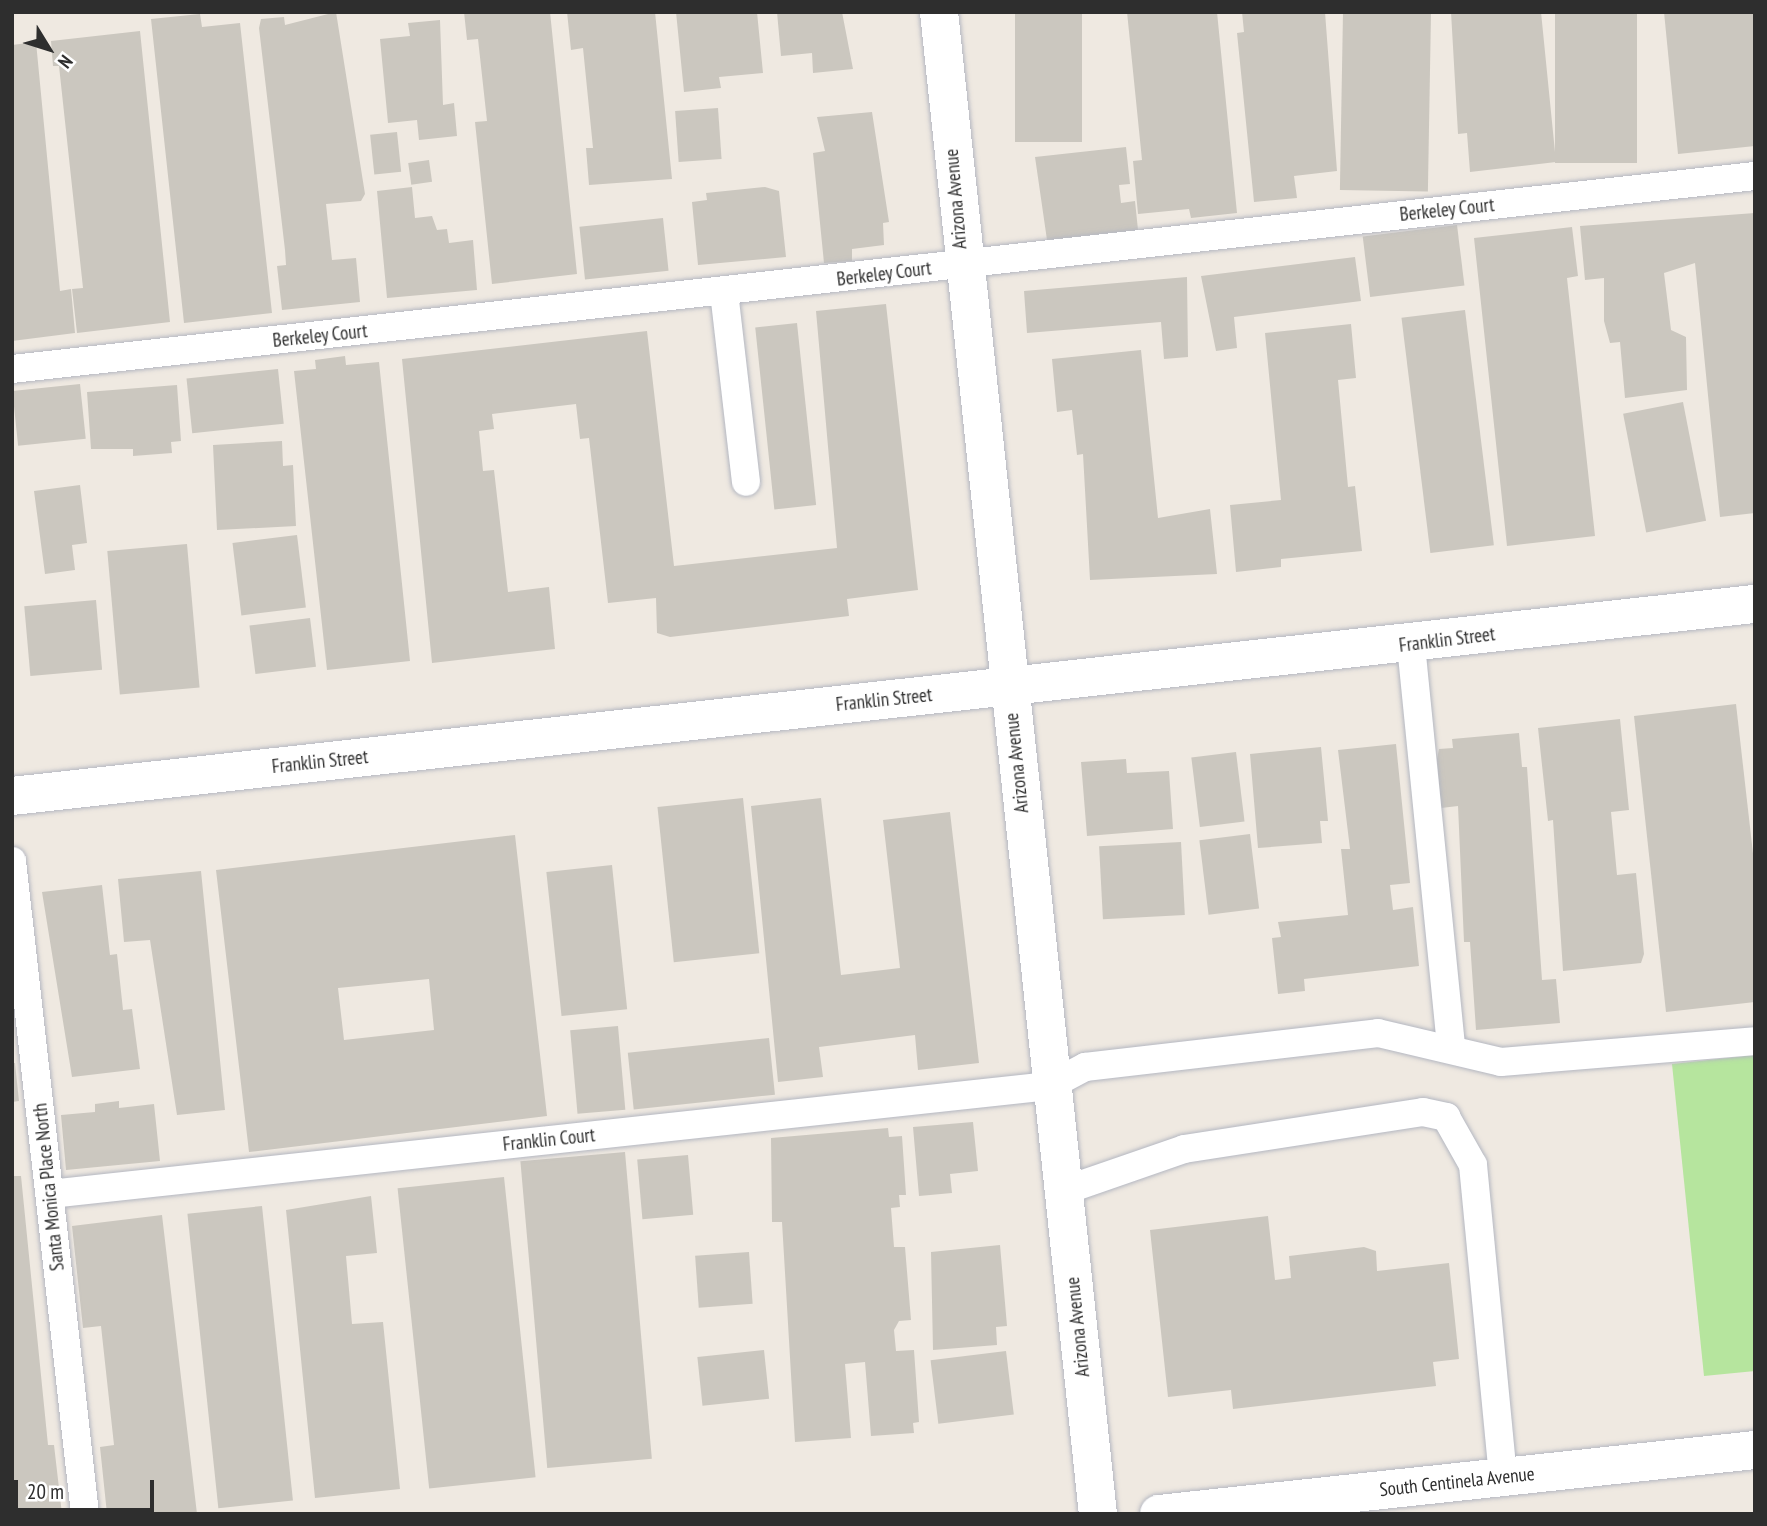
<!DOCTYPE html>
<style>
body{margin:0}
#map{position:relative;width:1767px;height:1526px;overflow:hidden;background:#efe9e1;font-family:"PT Sans Narrow",sans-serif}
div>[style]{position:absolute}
.green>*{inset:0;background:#b6e59e}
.building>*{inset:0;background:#cbc7bf;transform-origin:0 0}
.roads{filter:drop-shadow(0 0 2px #b4b7c1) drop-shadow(0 0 2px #b4b7c1)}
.lane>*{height:28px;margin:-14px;padding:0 14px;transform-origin:14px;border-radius:14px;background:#fff}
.street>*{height:38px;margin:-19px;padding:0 19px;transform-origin:19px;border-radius:19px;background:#fff}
span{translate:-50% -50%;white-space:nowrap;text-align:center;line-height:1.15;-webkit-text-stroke:5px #fff;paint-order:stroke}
.street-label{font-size:19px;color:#2e2e2e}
.frame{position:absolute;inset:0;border:14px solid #2e2e2e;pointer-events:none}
.north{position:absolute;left:14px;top:14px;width:70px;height:70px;-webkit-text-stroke:5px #fff;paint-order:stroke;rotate:128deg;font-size:19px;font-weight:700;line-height:28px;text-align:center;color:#2e2e2e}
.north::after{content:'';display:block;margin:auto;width:24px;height:32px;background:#2e2e2e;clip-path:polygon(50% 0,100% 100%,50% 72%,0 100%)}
.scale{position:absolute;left:14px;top:1480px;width:140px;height:32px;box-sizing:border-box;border:4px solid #2e2e2e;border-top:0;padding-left:9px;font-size:21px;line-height:24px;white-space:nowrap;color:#2e2e2e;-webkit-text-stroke:5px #fff;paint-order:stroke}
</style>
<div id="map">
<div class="green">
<div style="clip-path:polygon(1755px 1055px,1755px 1371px,1704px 1376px,1672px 1064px)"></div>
</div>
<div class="building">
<div style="clip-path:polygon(336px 12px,365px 194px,361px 201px,326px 204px,332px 260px,356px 258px,360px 302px,282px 310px,277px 266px,286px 265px,285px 250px,259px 28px,261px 19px,284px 17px,285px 25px)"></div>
<div style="clip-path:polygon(464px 12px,550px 12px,577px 274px,492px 284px,475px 122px,487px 121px,478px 39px,467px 40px)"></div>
<div style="clip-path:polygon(567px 12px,655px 12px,672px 179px,589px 185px,586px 148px,593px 148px,583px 48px,571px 50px)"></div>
<div style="clip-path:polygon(676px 12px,757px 12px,763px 73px,719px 77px,721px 88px,684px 92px)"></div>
<div style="clip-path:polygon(777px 12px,842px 12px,853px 69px,813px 73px,812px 53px,781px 56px)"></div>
<div style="left:1015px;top:12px;width:67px;height:130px"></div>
<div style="clip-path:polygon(1127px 12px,1217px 12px,1237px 213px,1191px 218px,1189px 209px,1138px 214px,1133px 161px,1142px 160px)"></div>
<div style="clip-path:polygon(1242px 12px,1325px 12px,1337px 171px,1294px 176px,1297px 198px,1254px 202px,1237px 33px,1244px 32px)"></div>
<div style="left:1343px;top:12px;width:88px;height:178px;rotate:1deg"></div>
<div style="clip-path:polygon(1451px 12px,1541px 12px,1556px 162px,1470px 172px,1467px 133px,1458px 134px)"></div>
<div style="left:1555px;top:12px;width:82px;height:151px"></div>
<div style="clip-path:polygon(1664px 12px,1753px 12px,1755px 146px,1678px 154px)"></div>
<div style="clip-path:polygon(200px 14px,202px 27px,240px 23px,272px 313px,184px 323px,151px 19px)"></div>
<div style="clip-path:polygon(440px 20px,443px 105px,454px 103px,457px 136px,419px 140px,417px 120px,388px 123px,380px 39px,410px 36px,408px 23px)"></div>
<div style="clip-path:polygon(140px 31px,170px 322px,77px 333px,72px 289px,83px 288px,59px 66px,53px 66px,51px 41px)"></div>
<div style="clip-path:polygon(36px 42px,60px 291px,71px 289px,75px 333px,12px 341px,12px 45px)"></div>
<div style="left:718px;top:108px;width:51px;height:43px;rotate:86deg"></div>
<div style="clip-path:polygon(872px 112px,889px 222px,883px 223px,884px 245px,852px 249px,852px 261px,824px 263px,813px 153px,825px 151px,817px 117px)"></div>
<div style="left:397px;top:132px;width:40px;height:27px;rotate:84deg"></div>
<div style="clip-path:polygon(1126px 147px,1130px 184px,1119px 185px,1121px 203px,1135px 201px,1138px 230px,1047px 240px,1035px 157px)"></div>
<div style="left:429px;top:160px;width:22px;height:21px;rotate:82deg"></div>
<div style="clip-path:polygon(412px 187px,415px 218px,432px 216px,437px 230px,447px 229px,449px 243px,473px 240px,477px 290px,387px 298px,377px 191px)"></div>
<div style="clip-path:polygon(765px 187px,779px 191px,786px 257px,698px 265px,692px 202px,707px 200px,706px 193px)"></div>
<div style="clip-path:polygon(1755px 213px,1755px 513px,1720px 517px,1695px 263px,1664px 273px,1671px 330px,1686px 337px,1687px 390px,1625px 398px,1620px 342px,1610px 343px,1604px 321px,1604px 278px,1585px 280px,1580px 226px)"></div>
<div style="left:663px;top:218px;width:53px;height:84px;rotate:84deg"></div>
<div style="left:1457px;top:225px;width:61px;height:95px;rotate:83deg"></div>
<div style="clip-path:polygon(1572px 227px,1578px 276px,1567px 278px,1595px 536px,1507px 546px,1474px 238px)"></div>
<div style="clip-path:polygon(1355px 257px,1361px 301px,1234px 317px,1237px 348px,1216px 351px,1201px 276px)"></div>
<div style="clip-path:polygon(1187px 277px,1188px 357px,1164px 359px,1161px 322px,1027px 333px,1024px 291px)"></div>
<div style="clip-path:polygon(886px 304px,918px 590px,847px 599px,849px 616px,670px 637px,657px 633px,656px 598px,608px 603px,589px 438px,580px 439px,576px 404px,492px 414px,494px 429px,479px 431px,483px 471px,494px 470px,508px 592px,549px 587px,555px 649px,432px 663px,402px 359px,647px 331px,674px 566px,837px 548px,816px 311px)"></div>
<div style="left:1465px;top:310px;width:237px;height:64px;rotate:83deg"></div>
<div style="left:797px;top:323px;width:183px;height:42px;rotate:84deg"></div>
<div style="clip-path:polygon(1351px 324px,1356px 378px,1338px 380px,1348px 487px,1355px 486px,1362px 551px,1281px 559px,1281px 567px,1236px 572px,1230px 505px,1281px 500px,1265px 333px)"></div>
<div style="clip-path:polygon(1141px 350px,1158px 518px,1210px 509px,1217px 574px,1090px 580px,1083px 454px,1077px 455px,1072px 410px,1057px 412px,1052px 359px)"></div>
<div style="clip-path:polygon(345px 356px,346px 365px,379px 362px,410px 661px,327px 670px,294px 371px,316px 369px,315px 360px)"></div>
<div style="left:278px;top:369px;width:55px;height:92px;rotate:84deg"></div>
<div style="left:80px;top:384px;width:55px;height:68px;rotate:84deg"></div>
<div style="clip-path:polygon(177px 385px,181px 441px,171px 442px,172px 453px,133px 456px,133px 449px,91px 449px,87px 392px)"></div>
<div style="left:1683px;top:402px;width:121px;height:61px;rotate:79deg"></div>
<div style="clip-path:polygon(282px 441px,283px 466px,293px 465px,296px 526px,217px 530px,213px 445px)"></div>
<div style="clip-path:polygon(80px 485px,87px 543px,72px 545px,75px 570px,45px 574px,34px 491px)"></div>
<div style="left:297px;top:535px;width:73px;height:65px;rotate:83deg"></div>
<div style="left:187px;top:544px;width:144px;height:80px;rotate:85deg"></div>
<div style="left:96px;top:600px;width:70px;height:72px;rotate:85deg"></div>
<div style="left:310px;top:618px;width:49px;height:61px;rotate:83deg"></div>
<div style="clip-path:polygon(1736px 704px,1755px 871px,1755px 1002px,1666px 1012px,1634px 716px)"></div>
<div style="clip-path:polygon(1620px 719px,1629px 810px,1611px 812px,1617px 875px,1636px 873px,1644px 954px,1641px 963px,1563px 971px,1553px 820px,1548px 821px,1538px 728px)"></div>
<div style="clip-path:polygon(1519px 733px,1522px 767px,1527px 767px,1542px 980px,1556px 979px,1560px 1023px,1476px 1030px,1470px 942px,1464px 942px,1458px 806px,1441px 808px,1437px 759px,1439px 749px,1453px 748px,1452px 739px)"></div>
<div style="clip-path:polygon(1396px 744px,1410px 883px,1390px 885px,1393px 910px,1413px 907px,1419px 966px,1304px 979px,1305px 991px,1278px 994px,1272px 938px,1281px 937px,1278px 922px,1348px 915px,1341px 849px,1350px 849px,1338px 750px)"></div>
<div style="clip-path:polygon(1321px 747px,1328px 821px,1320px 821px,1322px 843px,1258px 848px,1250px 754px)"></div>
<div style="left:1236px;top:752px;width:70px;height:45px;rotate:83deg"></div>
<div style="clip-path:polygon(1126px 759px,1127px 773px,1169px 771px,1173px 829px,1087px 836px,1081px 762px)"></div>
<div style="left:743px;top:798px;width:156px;height:86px;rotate:84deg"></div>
<div style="clip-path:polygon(821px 798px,841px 975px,900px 968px,883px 820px,950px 812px,979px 1063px,918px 1070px,915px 1035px,819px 1047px,823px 1077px,778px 1082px,751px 806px)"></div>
<div style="left:1250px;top:834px;width:75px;height:51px;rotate:83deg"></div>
<div style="clip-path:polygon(evenodd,515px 835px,547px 1116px,249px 1152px,216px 870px,515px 835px,429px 979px,434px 1030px,344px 1040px,338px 988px,429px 979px)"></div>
<div style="left:1181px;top:842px;width:73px;height:82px;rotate:87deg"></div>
<div style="left:612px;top:865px;width:145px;height:66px;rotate:84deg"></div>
<div style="clip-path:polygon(201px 871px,225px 1110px,177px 1115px,150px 940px,124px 942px,118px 879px)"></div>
<div style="clip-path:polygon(102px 885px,110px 955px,117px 954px,123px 1010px,132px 1009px,140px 1069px,72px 1077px,42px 892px)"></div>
<div style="left:618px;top:1026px;width:84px;height:48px;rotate:85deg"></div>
<div style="left:769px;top:1038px;width:57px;height:142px;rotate:84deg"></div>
<div style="clip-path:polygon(12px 1063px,15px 1063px,19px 1101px,12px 1102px)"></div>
<div style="clip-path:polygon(119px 1101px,119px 1108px,154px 1104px,160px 1161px,66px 1170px,61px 1115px,95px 1112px,95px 1104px)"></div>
<div style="clip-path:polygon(973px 1122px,978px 1171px,950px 1174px,952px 1193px,919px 1196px,913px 1127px)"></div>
<div style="clip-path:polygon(888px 1128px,889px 1137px,902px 1136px,906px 1195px,899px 1195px,900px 1207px,891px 1208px,894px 1247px,905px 1247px,911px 1320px,899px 1321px,894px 1330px,896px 1351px,914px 1350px,919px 1422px,913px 1423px,914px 1433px,871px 1436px,865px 1362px,845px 1364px,851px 1438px,795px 1442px,782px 1222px,772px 1222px,771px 1138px)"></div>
<div style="left:625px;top:1152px;width:308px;height:105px;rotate:85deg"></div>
<div style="left:688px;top:1155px;width:60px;height:51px;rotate:85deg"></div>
<div style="clip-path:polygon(12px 1176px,21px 1176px,48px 1445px,54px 1445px,62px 1514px,12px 1514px)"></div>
<div style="left:504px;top:1177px;width:302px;height:107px;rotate:84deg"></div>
<div style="clip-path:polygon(371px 1196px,377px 1253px,346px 1256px,352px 1324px,383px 1322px,400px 1489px,315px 1498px,286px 1210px)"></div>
<div style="left:262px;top:1206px;width:296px;height:75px;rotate:84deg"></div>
<div style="clip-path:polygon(162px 1215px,197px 1514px,107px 1514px,100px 1447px,114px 1445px,101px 1326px,83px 1328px,72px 1226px)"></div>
<div style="clip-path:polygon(1268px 1216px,1275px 1280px,1291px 1278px,1289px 1256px,1364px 1247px,1376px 1251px,1377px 1271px,1449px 1263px,1459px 1359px,1433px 1362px,1436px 1386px,1233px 1409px,1231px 1390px,1168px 1397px,1150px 1230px)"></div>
<div style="clip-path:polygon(1000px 1245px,1007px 1326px,996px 1327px,997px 1345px,933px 1350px,931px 1252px)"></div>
<div style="left:749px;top:1252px;width:52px;height:54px;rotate:86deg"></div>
<div style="left:764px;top:1350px;width:49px;height:67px;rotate:84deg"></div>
<div style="left:1006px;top:1351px;width:64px;height:76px;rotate:83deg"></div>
</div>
<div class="roads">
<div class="lane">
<div style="left:724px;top:292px;width:191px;rotate:83.4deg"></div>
<div style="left:12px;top:369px;width:1754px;rotate:-6.32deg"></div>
<div style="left:1411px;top:645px;width:403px;rotate:84.3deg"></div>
<div style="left:12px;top:861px;width:657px;rotate:83.62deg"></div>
<div style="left:1063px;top:1191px;width:128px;rotate:-19.1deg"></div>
<div style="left:1184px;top:1149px;width:242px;rotate:-8.8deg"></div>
<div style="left:1423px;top:1112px;width:24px;rotate:12deg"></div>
<div style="left:1446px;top:1117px;width:55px;rotate:60.6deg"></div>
<div style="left:1473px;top:1165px;width:314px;rotate:84.5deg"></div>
<div style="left:50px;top:1194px;width:1005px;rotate:-6.17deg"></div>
<div style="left:1049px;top:1086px;width:41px;rotate:-27.8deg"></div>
<div style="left:1085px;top:1067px;width:295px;rotate:-6.6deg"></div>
<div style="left:1378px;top:1033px;width:126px;rotate:13.3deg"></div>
<div style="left:1501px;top:1062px;width:255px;rotate:-4.7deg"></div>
</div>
<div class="street">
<div style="left:939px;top:12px;width:1510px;rotate:83.96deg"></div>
<div style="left:12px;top:796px;width:1754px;rotate:-6.29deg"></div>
<div style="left:1159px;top:1514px;width:599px;rotate:-6.13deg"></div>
</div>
</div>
<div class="street-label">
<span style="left:956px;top:199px;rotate:-95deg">Arizona Avenue</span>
<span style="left:1447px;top:210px;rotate:-6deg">Berkeley Court</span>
<span style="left:884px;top:274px;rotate:-7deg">Berkeley Court</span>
<span style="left:320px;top:336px;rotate:-6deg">Berkeley Court</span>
<span style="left:1447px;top:640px;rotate:-7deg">Franklin Street</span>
<span style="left:884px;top:700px;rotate:-6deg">Franklin Street</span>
<span style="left:320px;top:762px;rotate:-6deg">Franklin Street</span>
<span style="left:1017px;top:763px;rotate:-96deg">Arizona Avenue</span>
<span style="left:549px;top:1140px;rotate:-6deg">Franklin Court</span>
<span style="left:49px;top:1187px;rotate:-96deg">Santa Monica Place North</span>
<span style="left:1078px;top:1327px;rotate:-96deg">Arizona Avenue</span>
<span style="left:1457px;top:1482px;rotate:-6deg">South Centinela Avenue</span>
</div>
<div class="frame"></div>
<div class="north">N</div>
<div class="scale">20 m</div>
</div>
